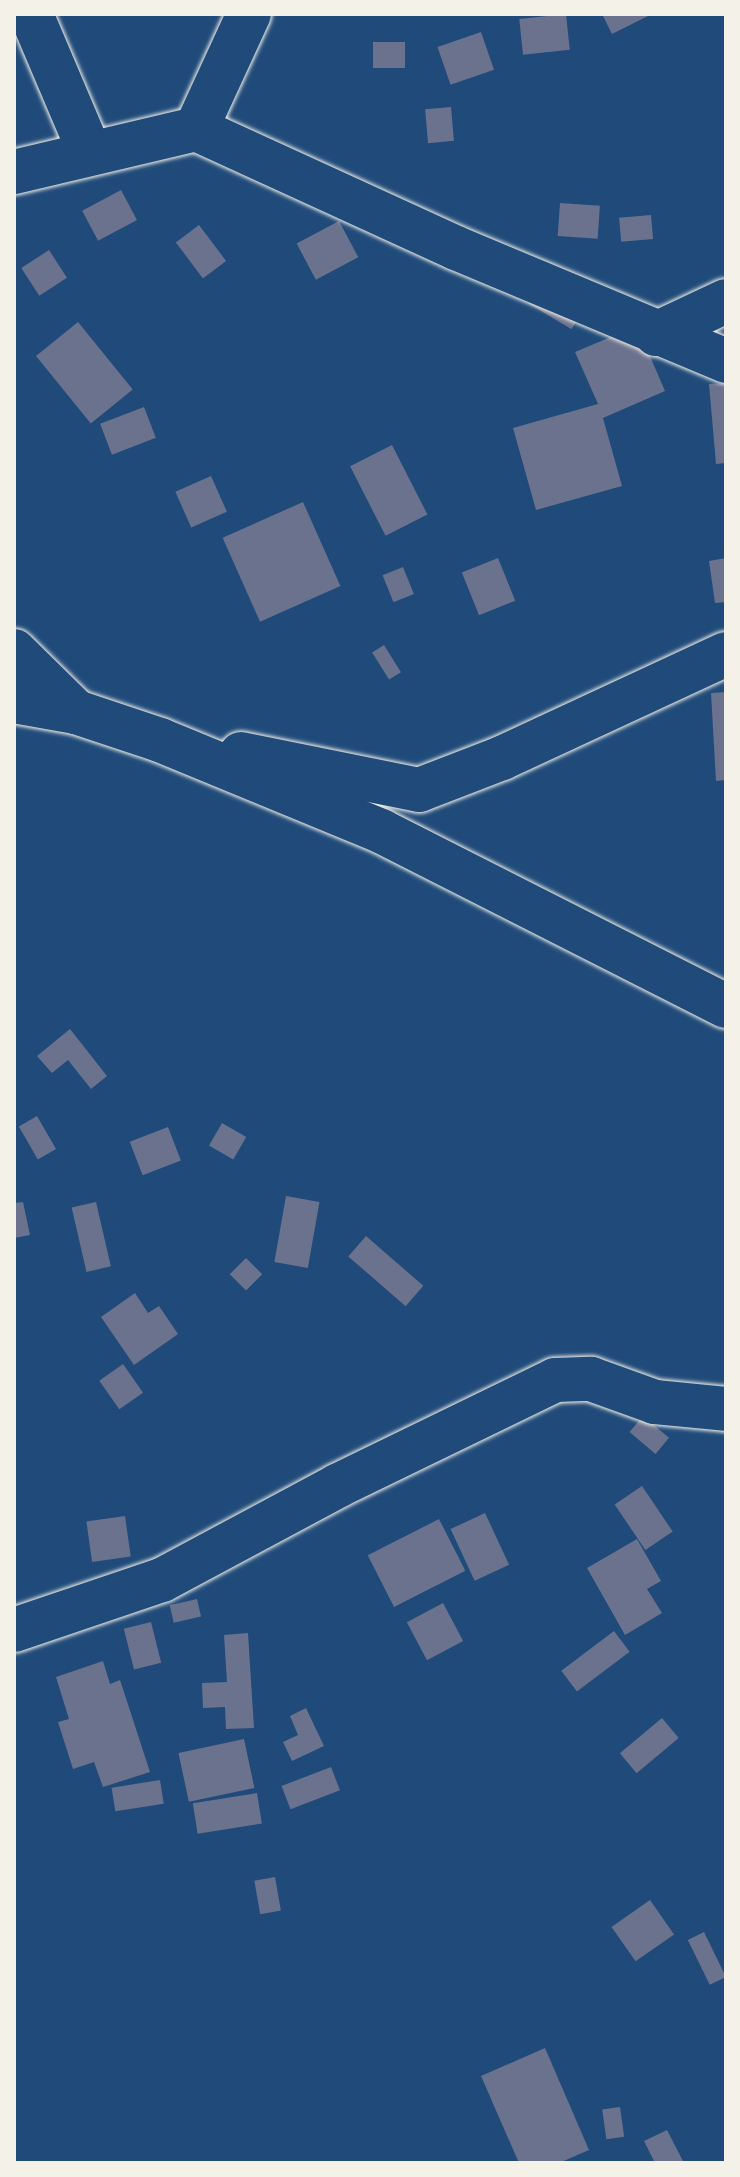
<!DOCTYPE html>
<style>
body{margin:0}
#map{position:relative;width:740px;height:2177px;overflow:hidden;background:#1f4a7a;font-family:"Indie Flower",sans-serif}
div>[style]{position:absolute}
.building>*{inset:0;background:#6b728e;transform-origin:0 0}
.roads{filter:drop-shadow(0 0 2px #f4f1e8) drop-shadow(0 0 2px #f4f1e8)}
.minor>*{height:44px;margin:-22px;padding:0 22px;transform-origin:22px;border-radius:22px;background:#1f4a7a}
span{translate:-50% -50%;white-space:nowrap;text-align:center;line-height:1.15;-webkit-text-stroke:6px #1f4a7a;paint-order:stroke}
.frame{position:absolute;inset:0;border:16px solid #f4f1e8;pointer-events:none}
</style>
<div id="map">
<div class="building">
<div style="left:566px;top:14px;width:36px;height:47px;rotate:84deg"></div>
<div style="clip-path:polygon(602px 14px,652px 14px,612px 34px)"></div>
<div style="left:481px;top:32px;width:40px;height:46px;rotate:71deg"></div>
<div style="left:373px;top:42px;width:32px;height:26px"></div>
<div style="left:451px;top:107px;width:34px;height:26px;rotate:85deg"></div>
<div style="left:121px;top:190px;width:34px;height:44px;rotate:62deg"></div>
<div style="left:560px;top:203px;width:40px;height:33px;rotate:4deg"></div>
<div style="left:651px;top:215px;width:24px;height:32px;rotate:85deg"></div>
<div style="left:339px;top:221px;width:41px;height:48px;rotate:62deg"></div>
<div style="left:199px;top:225px;width:45px;height:29px;rotate:53deg"></div>
<div style="left:49px;top:250px;width:33px;height:33px;rotate:57deg"></div>
<div style="left:541px;top:283px;width:50px;height:24px;rotate:31deg"></div>
<div style="left:78px;top:322px;width:87px;height:54px;rotate:51deg"></div>
<div style="clip-path:polygon(637px 326px,665px 391px,603px 418px,622px 486px,536px 510px,513px 428px,598px 404px,575px 352px)"></div>
<div style="clip-path:polygon(726px 383px,726px 463px,716px 464px,709px 384px)"></div>
<div style="left:144px;top:407px;width:33px;height:47px;rotate:69deg"></div>
<div style="left:392px;top:445px;width:78px;height:47px;rotate:63deg"></div>
<div style="left:211px;top:476px;width:39px;height:39px;rotate:66deg"></div>
<div style="left:303px;top:502px;width:92px;height:88px;rotate:66deg"></div>
<div style="left:498px;top:558px;width:46px;height:39px;rotate:68deg"></div>
<div style="clip-path:polygon(726px 558px,726px 602px,715px 603px,709px 561px)"></div>
<div style="left:403px;top:567px;width:29px;height:22px;rotate:68deg"></div>
<div style="left:384px;top:645px;width:32px;height:14px;rotate:58deg"></div>
<div style="clip-path:polygon(726px 692px,726px 780px,716px 781px,711px 693px)"></div>
<div style="clip-path:polygon(70px 1029px,107px 1076px,91px 1089px,68px 1060px,52px 1073px,37px 1056px)"></div>
<div style="left:37px;top:1116px;width:38px;height:21px;rotate:60deg"></div>
<div style="left:222px;top:1123px;width:28px;height:26px;rotate:30deg"></div>
<div style="left:168px;top:1127px;width:36px;height:41px;rotate:69deg"></div>
<div style="left:286px;top:1196px;width:34px;height:67px;rotate:10deg"></div>
<div style="clip-path:polygon(23px 1202px,30px 1235px,14px 1238px,14px 1203px)"></div>
<div style="left:96px;top:1202px;width:66px;height:25px;rotate:77deg"></div>
<div style="left:366px;top:1236px;width:76px;height:27px;rotate:41deg"></div>
<div style="left:246px;top:1258px;width:23px;height:23px;rotate:45deg"></div>
<div style="clip-path:polygon(135px 1293px,148px 1313px,159px 1306px,178px 1334px,134px 1365px,101px 1317px)"></div>
<div style="left:123px;top:1364px;width:35px;height:29px;rotate:55deg"></div>
<div style="left:643px;top:1416px;width:34px;height:21px;rotate:40deg"></div>
<div style="left:642px;top:1486px;width:55px;height:33px;rotate:56deg"></div>
<div style="left:485px;top:1513px;width:57px;height:38px;rotate:65deg"></div>
<div style="left:125px;top:1516px;width:41px;height:39px;rotate:82deg"></div>
<div style="left:439px;top:1519px;width:58px;height:80px;rotate:63deg"></div>
<div style="clip-path:polygon(637px 1539px,661px 1581px,647px 1589px,662px 1613px,625px 1635px,587px 1568px)"></div>
<div style="left:197px;top:1599px;width:18px;height:28px;rotate:77deg"></div>
<div style="left:443px;top:1603px;width:43px;height:41px;rotate:62deg"></div>
<div style="left:151px;top:1622px;width:42px;height:28px;rotate:76deg"></div>
<div style="left:614px;top:1631px;width:26px;height:66px;rotate:53deg"></div>
<div style="clip-path:polygon(248px 1633px,254px 1728px,226px 1729px,225px 1707px,203px 1708px,202px 1683px,227px 1682px,224px 1635px)"></div>
<div style="clip-path:polygon(103px 1661px,110px 1684px,120px 1680px,150px 1772px,103px 1787px,94px 1762px,73px 1769px,58px 1722px,69px 1719px,56px 1677px)"></div>
<div style="clip-path:polygon(306px 1708px,324px 1746px,292px 1761px,283px 1742px,298px 1735px,290px 1716px)"></div>
<div style="left:662px;top:1718px;width:26px;height:55px;rotate:50deg"></div>
<div style="left:244px;top:1739px;width:50px;height:67px;rotate:78deg"></div>
<div style="left:331px;top:1767px;width:25px;height:53px;rotate:69deg"></div>
<div style="left:160px;top:1780px;width:24px;height:49px;rotate:81deg"></div>
<div style="left:257px;top:1793px;width:31px;height:65px;rotate:81deg"></div>
<div style="left:275px;top:1877px;width:34px;height:21px;rotate:80deg"></div>
<div style="left:650px;top:1900px;width:42px;height:47px;rotate:55deg"></div>
<div style="left:704px;top:1932px;width:50px;height:18px;rotate:64deg"></div>
<div style="clip-path:polygon(545px 2048px,589px 2150px,559px 2163px,519px 2163px,481px 2076px)"></div>
<div style="left:620px;top:2107px;width:30px;height:18px;rotate:82deg"></div>
<div style="clip-path:polygon(667px 2130px,684px 2163px,655px 2163px,644px 2141px)"></div>
</div>
<div class="roads">
<div class="minor">
<div style="left:31px;top:14px;width:151px;rotate:67deg"></div>
<div style="left:196px;top:129px;width:127px;rotate:-65.3deg"></div>
<div style="left:14px;top:172px;width:187px;rotate:-13.3deg"></div>
<div style="left:196px;top:129px;width:286px;rotate:24.6deg"></div>
<div style="left:456px;top:248px;width:293px;rotate:22.7deg"></div>
<div style="left:656px;top:334px;width:77px;rotate:-25.2deg"></div>
<div style="left:14px;top:651px;width:87px;rotate:44.5deg"></div>
<div style="left:14px;top:701px;width:63px;rotate:10.1deg"></div>
<div style="left:76px;top:712px;width:89px;rotate:18.4deg"></div>
<div style="left:160px;top:740px;width:239px;rotate:22.4deg"></div>
<div style="left:381px;top:831px;width:387px;rotate:26.9deg"></div>
<div style="left:241px;top:754px;width:182px;rotate:11.4deg"></div>
<div style="left:419px;top:790px;width:89px;rotate:-21.1deg"></div>
<div style="left:502px;top:758px;width:247px;rotate:-24.9deg"></div>
<div style="left:14px;top:1630px;width:156px;rotate:-18.7deg"></div>
<div style="left:162px;top:1580px;width:199px;rotate:-28.2deg"></div>
<div style="left:337px;top:1486px;width:242px;rotate:-25.9deg"></div>
<div style="left:555px;top:1380px;width:36px;rotate:-2deg"></div>
<div style="left:591px;top:1379px;width:68px;rotate:19.8deg"></div>
<div style="left:655px;top:1402px;width:71px;rotate:5.6deg"></div>
</div>
</div>
<div class="frame"></div>
</div>
